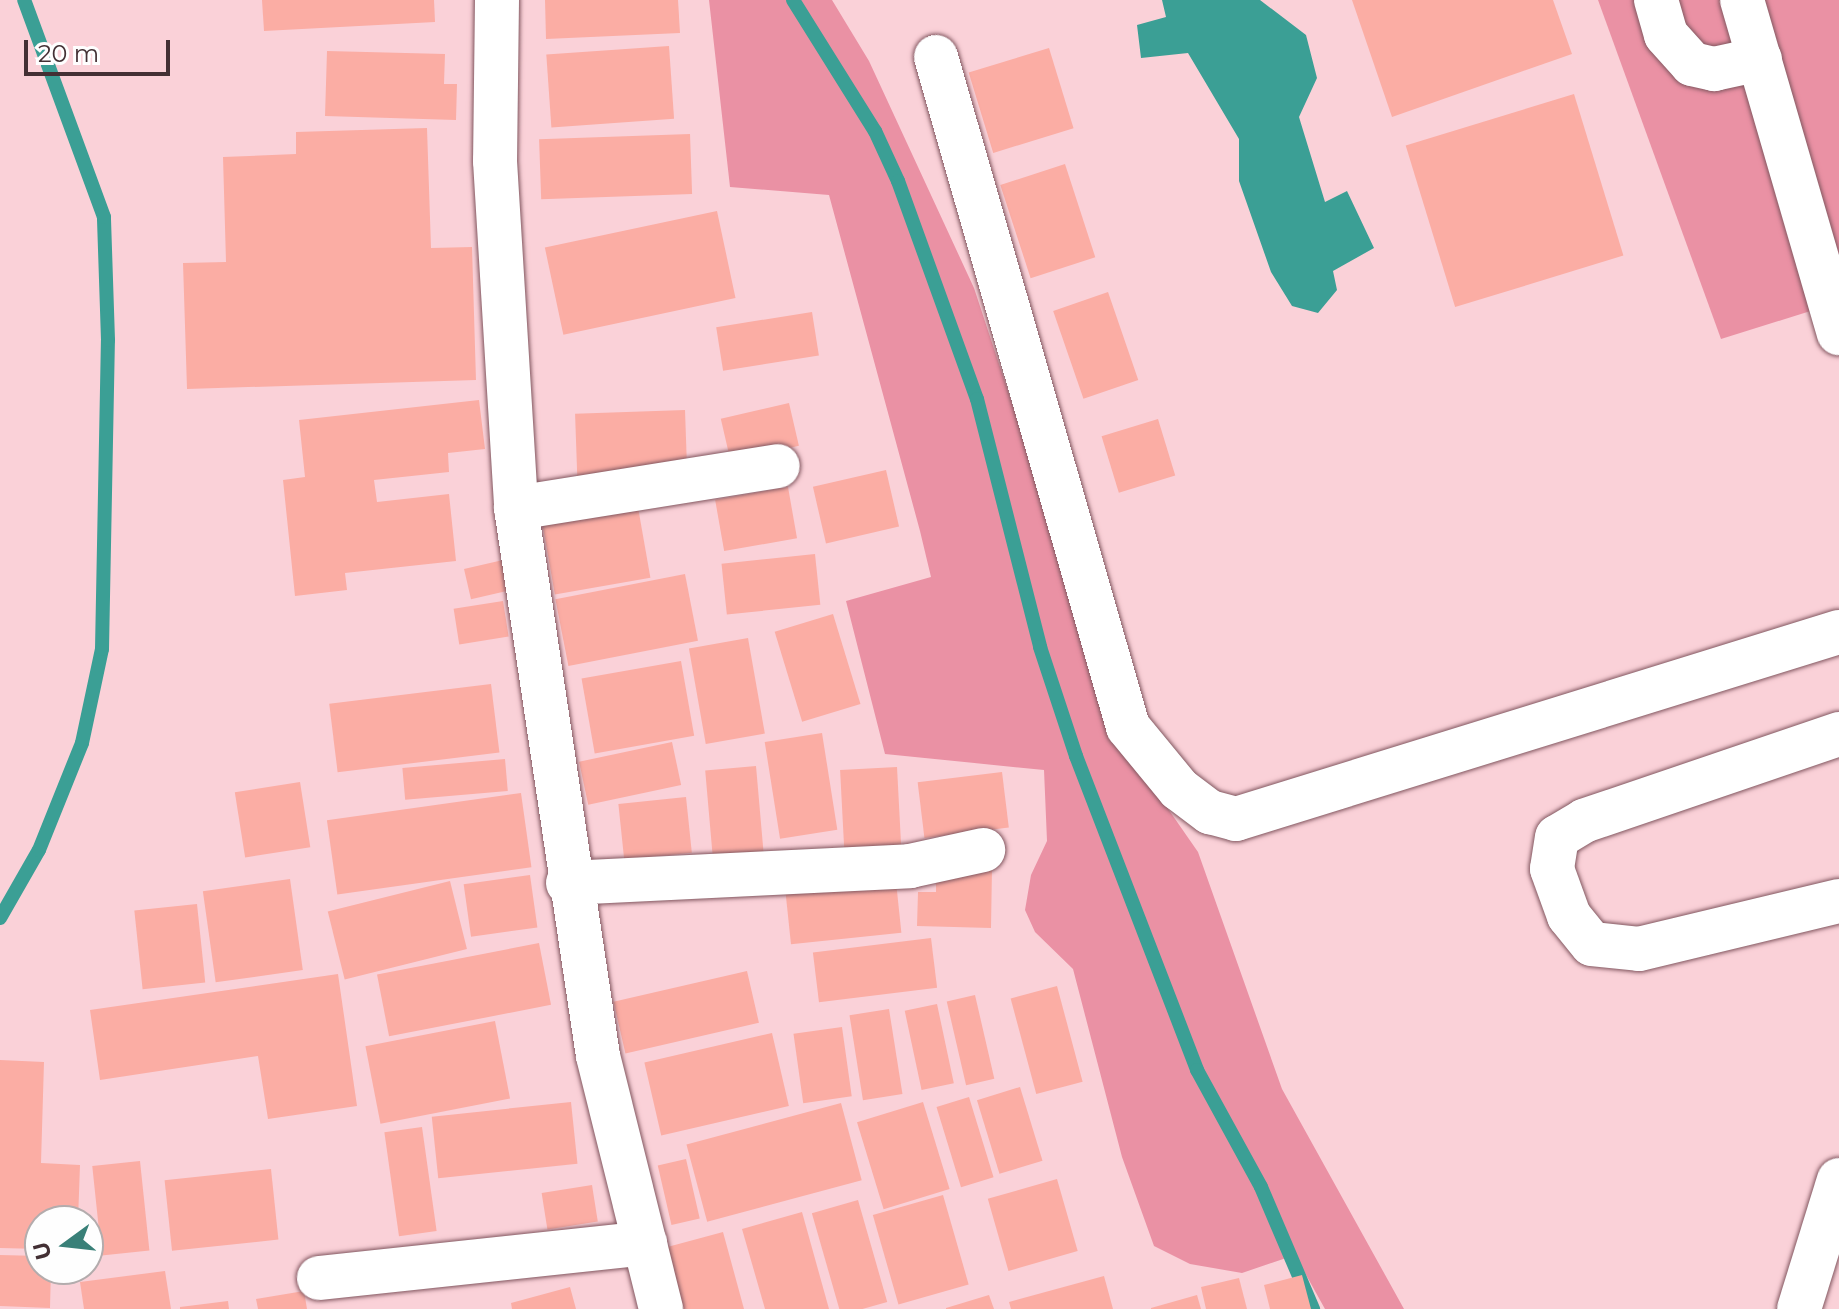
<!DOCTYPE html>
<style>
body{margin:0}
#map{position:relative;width:1839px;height:1309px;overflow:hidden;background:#fad1d8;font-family:Montserrat,sans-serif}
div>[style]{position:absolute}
.green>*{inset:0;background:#ea91a4}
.water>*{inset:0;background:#3b9f95}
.stream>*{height:14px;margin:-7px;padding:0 7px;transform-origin:7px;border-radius:7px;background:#3b9f95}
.building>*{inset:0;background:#fbada4;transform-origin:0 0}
.roads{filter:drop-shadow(0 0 2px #825760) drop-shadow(0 0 2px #825760)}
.minor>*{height:44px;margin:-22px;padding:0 22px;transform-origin:22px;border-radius:22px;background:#fff}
span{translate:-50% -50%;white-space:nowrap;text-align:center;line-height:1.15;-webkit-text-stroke:6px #fefefe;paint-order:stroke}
.north{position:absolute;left:24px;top:1205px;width:80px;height:80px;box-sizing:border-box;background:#fefefe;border:2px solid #b3acad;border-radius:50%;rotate:255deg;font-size:22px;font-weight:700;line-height:32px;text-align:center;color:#433034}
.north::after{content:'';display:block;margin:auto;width:28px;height:36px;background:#398078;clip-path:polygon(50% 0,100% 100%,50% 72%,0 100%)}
.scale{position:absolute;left:24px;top:40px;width:146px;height:36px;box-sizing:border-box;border:4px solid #433034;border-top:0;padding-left:10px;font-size:24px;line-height:28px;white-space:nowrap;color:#433034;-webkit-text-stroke:6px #fefefe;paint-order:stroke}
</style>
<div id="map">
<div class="green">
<div style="clip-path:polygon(709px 0,832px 0,869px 61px,974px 288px,1067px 570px,1148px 780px,1198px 852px,1282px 1089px,1404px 1309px,1325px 1309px,1295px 1255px,1242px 1273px,1190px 1264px,1154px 1246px,1122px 1157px,1073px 969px,1035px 932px,1025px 910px,1031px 875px,1047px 841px,1044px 770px,885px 754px,846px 601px,931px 577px,920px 531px,829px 195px,730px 187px)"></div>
<div style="clip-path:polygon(1598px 0,1839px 0,1839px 302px,1721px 339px)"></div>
</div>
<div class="water">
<div style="clip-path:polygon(1162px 0,1260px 0,1306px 35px,1317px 78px,1299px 117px,1325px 202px,1347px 191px,1374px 248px,1333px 271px,1337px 290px,1318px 313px,1292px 306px,1271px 272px,1239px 181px,1239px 139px,1188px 53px,1141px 58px,1137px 25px,1166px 17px)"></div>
</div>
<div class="stream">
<div style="left:793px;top:0;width:155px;rotate:58deg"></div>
<div style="left:875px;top:131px;width:55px;rotate:65.3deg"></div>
<div style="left:898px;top:181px;width:232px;rotate:70.1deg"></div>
<div style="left:977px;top:399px;width:256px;rotate:75.7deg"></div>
<div style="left:1040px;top:647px;width:115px;rotate:71.7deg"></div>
<div style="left:1076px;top:756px;width:337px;rotate:68.9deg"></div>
<div style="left:1197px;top:1070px;width:133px;rotate:61.3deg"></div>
<div style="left:1261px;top:1187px;width:133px;rotate:66.9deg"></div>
<div style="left:0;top:918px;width:78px;rotate:-60.2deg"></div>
<div style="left:39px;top:850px;width:115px;rotate:-68.1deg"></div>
<div style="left:82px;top:743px;width:96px;rotate:-78deg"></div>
<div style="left:102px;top:649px;width:309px;rotate:-88.9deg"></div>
<div style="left:108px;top:340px;width:123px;rotate:-91.9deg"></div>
<div style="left:104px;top:217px;width:231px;rotate:-110.2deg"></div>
</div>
<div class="building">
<div style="clip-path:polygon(262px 0,434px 0,435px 22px,264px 31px)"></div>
<div style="clip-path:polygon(545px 0,678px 0,680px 33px,546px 39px)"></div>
<div style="clip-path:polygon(1352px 0,1553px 0,1572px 54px,1392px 117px)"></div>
<div style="left:669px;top:46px;width:73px;height:123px;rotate:86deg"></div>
<div style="left:1049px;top:48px;width:84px;height:84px;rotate:73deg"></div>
<div style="clip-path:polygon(327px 51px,445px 54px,444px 84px,457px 84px,456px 120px,325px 116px)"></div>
<div style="left:1574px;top:94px;width:169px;height:176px;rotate:73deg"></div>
<div style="clip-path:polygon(427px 128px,431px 248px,472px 247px,476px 380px,187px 389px,183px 263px,226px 262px,223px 157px,296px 154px,296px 132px)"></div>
<div style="left:690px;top:134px;width:60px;height:151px;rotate:88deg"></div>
<div style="left:1065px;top:164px;width:98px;height:68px;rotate:72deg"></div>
<div style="left:717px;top:211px;width:89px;height:176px;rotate:78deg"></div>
<div style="left:1108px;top:292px;width:93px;height:58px;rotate:71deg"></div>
<div style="left:812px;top:312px;width:44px;height:97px;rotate:81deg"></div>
<div style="clip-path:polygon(479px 400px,485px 449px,448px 453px,449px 472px,374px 480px,377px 502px,449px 494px,456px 561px,345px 573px,347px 590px,295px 596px,283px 480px,305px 477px,299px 420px)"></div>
<div style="left:789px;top:403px;width:44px;height:70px;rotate:77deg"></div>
<div style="left:685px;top:410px;width:65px;height:110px;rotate:88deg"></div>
<div style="left:1158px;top:419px;width:59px;height:59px;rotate:73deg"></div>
<div style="left:886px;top:470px;width:58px;height:75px;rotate:77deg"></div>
<div style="left:788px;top:487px;width:52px;height:74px;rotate:80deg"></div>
<div style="left:636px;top:496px;width:83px;height:97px;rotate:80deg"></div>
<div style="left:815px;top:554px;width:51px;height:94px;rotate:84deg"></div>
<div style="left:503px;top:560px;width:31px;height:40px;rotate:77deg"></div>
<div style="left:685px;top:574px;width:68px;height:132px;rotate:79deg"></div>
<div style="left:503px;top:601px;width:36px;height:50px;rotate:81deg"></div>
<div style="left:833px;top:614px;width:94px;height:61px;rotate:73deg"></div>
<div style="left:748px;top:638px;width:97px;height:60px;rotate:80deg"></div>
<div style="left:681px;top:661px;width:76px;height:101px;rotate:80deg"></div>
<div style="left:491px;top:684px;width:69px;height:163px;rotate:83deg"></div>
<div style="left:822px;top:733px;width:98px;height:58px;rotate:81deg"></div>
<div style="left:672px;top:742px;width:44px;height:95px;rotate:78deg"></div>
<div style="left:505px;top:759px;width:32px;height:103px;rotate:85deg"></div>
<div style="left:756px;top:766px;width:87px;height:51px;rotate:85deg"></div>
<div style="left:897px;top:767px;width:86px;height:57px;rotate:87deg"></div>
<div style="left:1002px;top:772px;width:56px;height:85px;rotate:83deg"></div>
<div style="left:300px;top:782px;width:66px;height:66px;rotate:81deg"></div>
<div style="left:521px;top:793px;width:75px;height:196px;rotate:82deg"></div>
<div style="left:686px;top:797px;width:56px;height:68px;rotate:84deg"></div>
<div style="clip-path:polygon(936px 866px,992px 868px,991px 928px,917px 926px,918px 892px,936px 892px)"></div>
<div style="left:895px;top:872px;width:61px;height:111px;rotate:84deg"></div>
<div style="left:530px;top:875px;width:53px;height:67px;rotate:82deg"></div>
<div style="left:290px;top:879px;width:92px;height:88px;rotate:82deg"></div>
<div style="left:450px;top:881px;width:70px;height:126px;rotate:76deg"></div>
<div style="left:197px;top:904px;width:79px;height:63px;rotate:84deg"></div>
<div style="left:931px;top:938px;width:50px;height:119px;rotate:83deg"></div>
<div style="left:539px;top:943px;width:63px;height:165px;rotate:79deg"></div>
<div style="left:747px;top:971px;width:53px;height:137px;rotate:77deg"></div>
<div style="clip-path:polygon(338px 974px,357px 1106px,268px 1119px,258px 1056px,100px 1080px,90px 1010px)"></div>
<div style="left:1057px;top:986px;width:99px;height:48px;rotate:75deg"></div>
<div style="left:975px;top:995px;width:86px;height:29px;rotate:77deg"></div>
<div style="left:937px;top:1004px;width:81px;height:33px;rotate:78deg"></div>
<div style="left:889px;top:1009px;width:86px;height:40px;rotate:81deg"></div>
<div style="left:495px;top:1021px;width:79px;height:132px;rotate:79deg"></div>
<div style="left:842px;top:1027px;width:70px;height:49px;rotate:82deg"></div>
<div style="left:772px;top:1033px;width:75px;height:131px;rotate:77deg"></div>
<div style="clip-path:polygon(0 1060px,44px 1062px,41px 1163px,80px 1165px,78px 1221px,40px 1221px,40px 1249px,0 1248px)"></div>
<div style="left:1020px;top:1087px;width:77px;height:45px;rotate:73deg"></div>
<div style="left:969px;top:1097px;width:84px;height:34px;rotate:73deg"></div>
<div style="left:571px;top:1102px;width:62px;height:140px;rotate:84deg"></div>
<div style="left:923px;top:1102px;width:91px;height:69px;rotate:73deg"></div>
<div style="left:841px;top:1103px;width:80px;height:160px;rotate:75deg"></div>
<div style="left:422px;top:1127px;width:105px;height:38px;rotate:82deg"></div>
<div style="left:686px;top:1159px;width:61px;height:29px;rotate:77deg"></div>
<div style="left:140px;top:1161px;width:90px;height:48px;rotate:84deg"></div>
<div style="left:271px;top:1169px;width:71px;height:107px;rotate:84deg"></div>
<div style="left:1057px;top:1179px;width:75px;height:72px;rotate:74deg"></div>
<div style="left:592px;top:1185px;width:37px;height:51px;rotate:81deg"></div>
<div style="left:943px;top:1195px;width:93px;height:73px;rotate:74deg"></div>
<div style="left:858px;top:1200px;width:106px;height:48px;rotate:74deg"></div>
<div style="clip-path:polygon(802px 1212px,829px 1309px,765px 1309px,742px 1229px)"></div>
<div style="clip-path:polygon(723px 1232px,744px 1309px,676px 1309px,660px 1249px)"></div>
<div style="clip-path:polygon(0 1255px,40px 1256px,40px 1269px,51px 1269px,50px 1308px,0 1306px)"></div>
<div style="clip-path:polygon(165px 1271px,171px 1309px,84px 1309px,80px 1282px)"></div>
<div style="clip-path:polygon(1302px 1275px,1311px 1309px,1270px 1309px,1264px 1285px)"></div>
<div style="clip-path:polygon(1104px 1276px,1113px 1309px,1011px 1309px,1009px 1302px)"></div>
<div style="clip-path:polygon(1239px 1278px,1247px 1309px,1206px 1309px,1201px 1287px)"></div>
<div style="clip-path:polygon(570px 1287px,576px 1309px,512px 1309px,511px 1303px)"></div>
<div style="clip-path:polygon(304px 1291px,307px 1309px,258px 1309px,256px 1299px)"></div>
<div style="clip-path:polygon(989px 1295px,994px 1309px,946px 1309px,946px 1308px)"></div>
<div style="clip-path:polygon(1197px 1295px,1201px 1309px,1151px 1309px,1151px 1308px)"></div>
<div style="clip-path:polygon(228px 1301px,229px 1309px,180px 1309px,180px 1307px)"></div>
</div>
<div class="roads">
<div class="minor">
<div style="left:497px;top:0;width:161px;rotate:90.7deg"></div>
<div style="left:495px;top:161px;width:348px;rotate:86.5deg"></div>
<div style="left:516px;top:508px;width:554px;rotate:81.49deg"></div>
<div style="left:598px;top:1056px;width:261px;rotate:76deg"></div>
<div style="left:1656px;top:0;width:36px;rotate:74deg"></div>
<div style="left:1666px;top:35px;width:39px;rotate:48deg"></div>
<div style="left:1692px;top:64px;width:23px;rotate:13deg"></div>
<div style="left:1714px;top:69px;width:47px;rotate:-12.3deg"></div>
<div style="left:1742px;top:0;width:347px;rotate:73.8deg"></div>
<div style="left:936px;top:57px;width:697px;rotate:74.01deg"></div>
<div style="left:1128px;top:727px;width:80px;rotate:50.6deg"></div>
<div style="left:1179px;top:789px;width:39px;rotate:37deg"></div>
<div style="left:1210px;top:812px;width:27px;rotate:15deg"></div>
<div style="left:1236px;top:819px;width:631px;rotate:-17.23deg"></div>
<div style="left:516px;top:508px;width:265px;rotate:-9.1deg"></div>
<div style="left:1839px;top:734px;width:269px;rotate:161.2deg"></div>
<div style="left:1584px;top:821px;width:31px;rotate:149deg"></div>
<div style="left:1557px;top:837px;width:32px;rotate:99deg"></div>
<div style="left:1552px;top:869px;width:50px;rotate:70.1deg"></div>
<div style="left:1569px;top:916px;width:36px;rotate:51deg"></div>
<div style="left:1592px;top:944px;width:47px;rotate:6.1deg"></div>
<div style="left:1639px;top:949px;width:206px;rotate:-13.5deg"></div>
<div style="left:568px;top:883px;width:342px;rotate:-2.8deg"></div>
<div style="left:910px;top:866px;width:75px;rotate:-12.4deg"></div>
<div style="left:319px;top:1278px;width:328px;rotate:-6.1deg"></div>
<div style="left:1799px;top:1309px;width:135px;rotate:-72.8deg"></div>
</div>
</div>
<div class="north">U</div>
<div class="scale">20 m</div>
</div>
